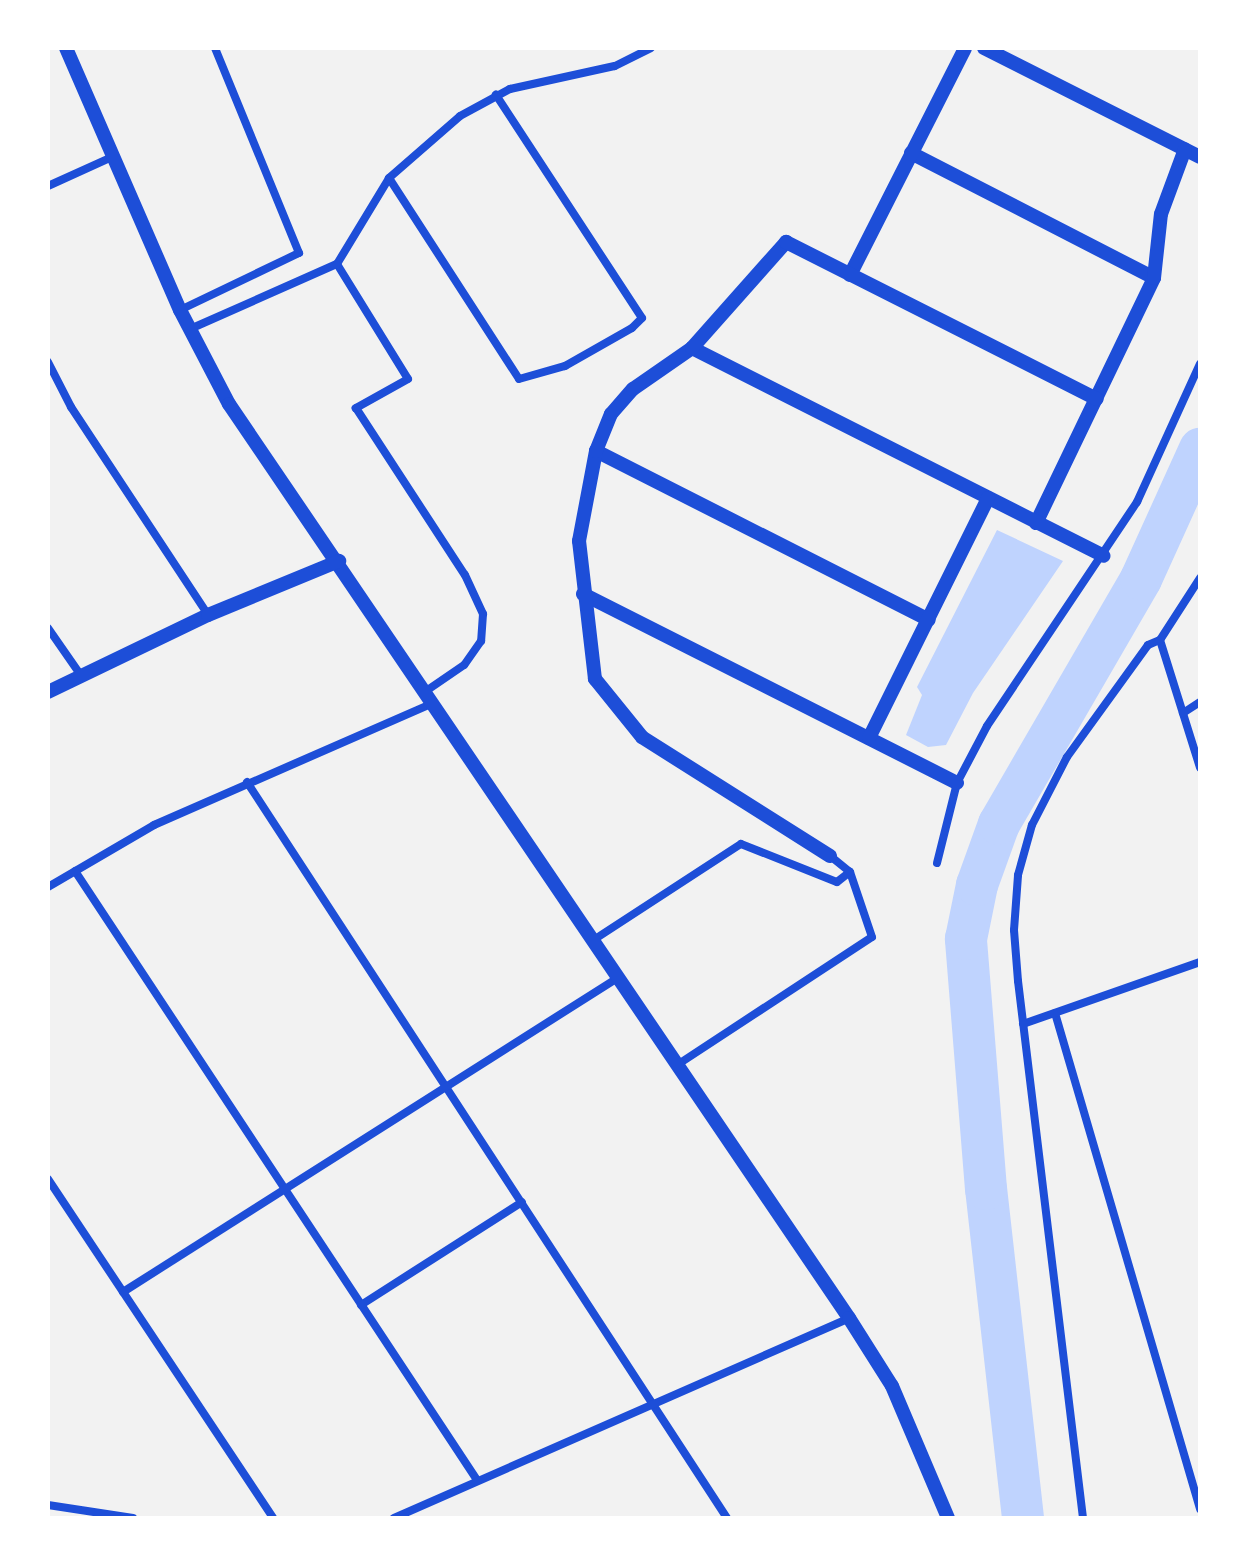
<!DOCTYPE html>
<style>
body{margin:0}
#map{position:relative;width:1248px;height:1566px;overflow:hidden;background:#f2f2f2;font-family:"Sofia Sans Condensed",sans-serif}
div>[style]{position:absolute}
.water>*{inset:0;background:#bfd3fe}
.river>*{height:42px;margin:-21px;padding:0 21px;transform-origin:21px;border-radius:21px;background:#bfd3fe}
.minor>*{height:8px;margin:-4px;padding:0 4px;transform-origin:4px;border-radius:4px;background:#1d4ed8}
.tertiary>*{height:14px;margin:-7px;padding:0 7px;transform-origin:7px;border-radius:7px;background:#1d4ed8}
span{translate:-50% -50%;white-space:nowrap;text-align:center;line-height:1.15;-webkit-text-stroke:7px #fff;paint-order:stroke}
.frame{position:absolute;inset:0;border:50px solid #fff;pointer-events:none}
</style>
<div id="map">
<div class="water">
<div style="clip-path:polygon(997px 530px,1063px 561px,973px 693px,946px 745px,928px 747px,906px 735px,922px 695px,917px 687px)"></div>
</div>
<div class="river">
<div style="left:1023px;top:1518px;width:331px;rotate:-96.4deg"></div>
<div style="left:986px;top:1189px;width:251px;rotate:-94.6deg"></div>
<div style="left:966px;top:939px;width:55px;rotate:-78.5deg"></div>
<div style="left:977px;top:885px;width:65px;rotate:-70.2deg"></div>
<div style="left:999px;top:824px;width:283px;rotate:-59.9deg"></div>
<div style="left:1141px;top:579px;width:143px;rotate:-65.6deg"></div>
</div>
<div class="minor">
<div style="left:389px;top:178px;width:239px;rotate:57.1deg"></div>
<div style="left:519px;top:379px;width:48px;rotate:-15.8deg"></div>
<div style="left:565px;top:366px;width:77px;rotate:-29.6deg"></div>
<div style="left:632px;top:328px;width:14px;rotate:-45deg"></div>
<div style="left:642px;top:318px;width:267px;rotate:-123.2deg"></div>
<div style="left:48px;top:186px;width:70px;rotate:-24.4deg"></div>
<div style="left:337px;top:264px;width:135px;rotate:58.3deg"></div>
<div style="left:408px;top:379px;width:60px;rotate:150.9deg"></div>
<div style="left:356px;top:408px;width:199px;rotate:56.9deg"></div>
<div style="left:465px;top:575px;width:43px;rotate:65.2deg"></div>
<div style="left:483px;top:614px;width:27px;rotate:94deg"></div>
<div style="left:481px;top:641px;width:29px;rotate:125deg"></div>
<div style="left:464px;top:665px;width:46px;rotate:145.6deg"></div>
<div style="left:180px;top:310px;width:132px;rotate:-25.6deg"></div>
<div style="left:299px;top:253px;width:222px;rotate:-112.3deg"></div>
<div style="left:190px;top:329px;width:161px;rotate:-23.9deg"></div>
<div style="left:337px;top:264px;width:100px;rotate:-58.8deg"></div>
<div style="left:389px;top:178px;width:94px;rotate:-41.1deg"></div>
<div style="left:460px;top:116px;width:57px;rotate:-28.4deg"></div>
<div style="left:510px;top:89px;width:107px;rotate:-12.4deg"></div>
<div style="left:615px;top:66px;width:40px;rotate:-26.6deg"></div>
<div style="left:48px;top:362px;width:51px;rotate:62.9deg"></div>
<div style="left:71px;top:407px;width:249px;rotate:56.6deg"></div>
<div style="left:48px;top:628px;width:56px;rotate:55.2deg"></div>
<div style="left:1160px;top:640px;width:134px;rotate:72.6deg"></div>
<div style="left:1183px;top:713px;width:20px;rotate:-33deg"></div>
<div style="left:247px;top:782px;width:879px;rotate:56.89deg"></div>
<div style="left:937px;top:863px;width:82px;rotate:-76deg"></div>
<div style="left:957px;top:783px;width:64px;rotate:-62.2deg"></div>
<div style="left:987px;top:726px;width:270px;rotate:-56.2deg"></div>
<div style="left:1137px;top:502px;width:152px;rotate:-65.5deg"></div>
<div style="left:75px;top:871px;width:730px;rotate:56.57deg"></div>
<div style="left:48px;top:887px;width:123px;rotate:-30.3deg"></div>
<div style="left:154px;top:825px;width:305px;rotate:-23.6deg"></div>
<div style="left:595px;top:939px;width:174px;rotate:-33.1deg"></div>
<div style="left:741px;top:844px;width:103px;rotate:21.6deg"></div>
<div style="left:837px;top:882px;width:16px;rotate:-38deg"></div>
<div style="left:1055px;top:1013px;width:517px;rotate:73.7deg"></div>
<div style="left:1023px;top:1024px;width:188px;rotate:-19.3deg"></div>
<div style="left:677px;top:1065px;width:233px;rotate:-33.3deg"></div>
<div style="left:872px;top:937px;width:69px;rotate:-108.7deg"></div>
<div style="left:850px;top:872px;width:26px;rotate:-141deg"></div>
<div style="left:48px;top:1179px;width:407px;rotate:56.4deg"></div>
<div style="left:123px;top:1292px;width:588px;rotate:-32.42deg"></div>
<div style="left:361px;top:1305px;width:191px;rotate:-32.6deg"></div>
<div style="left:48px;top:1505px;width:86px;rotate:8.7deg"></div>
<div style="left:394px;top:1518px;width:497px;rotate:-23.7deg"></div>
<div style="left:1083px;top:1518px;width:541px;rotate:-96.9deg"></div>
<div style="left:1018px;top:981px;width:51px;rotate:-94.5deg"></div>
<div style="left:1014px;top:930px;width:55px;rotate:-85.8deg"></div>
<div style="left:1018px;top:875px;width:52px;rotate:-74.4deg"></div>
<div style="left:1032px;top:825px;width:76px;rotate:-62.8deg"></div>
<div style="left:1067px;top:757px;width:138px;rotate:-54.1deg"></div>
<div style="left:1148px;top:645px;width:13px;rotate:-23deg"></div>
<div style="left:1160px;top:640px;width:74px;rotate:-57.2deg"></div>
</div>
<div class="tertiary">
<div style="left:66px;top:48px;width:286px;rotate:66.5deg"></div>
<div style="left:180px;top:310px;width:106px;rotate:62.5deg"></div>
<div style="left:229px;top:404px;width:1104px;rotate:55.85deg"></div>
<div style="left:849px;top:1318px;width:80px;rotate:57.7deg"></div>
<div style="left:892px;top:1386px;width:143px;rotate:67deg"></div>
<div style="left:984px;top:48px;width:242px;rotate:26.8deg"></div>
<div style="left:911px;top:153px;width:273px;rotate:27.2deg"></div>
<div style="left:1154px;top:278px;width:272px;rotate:115.7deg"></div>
<div style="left:850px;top:275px;width:254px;rotate:-63.1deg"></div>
<div style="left:1154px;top:278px;width:64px;rotate:-83.8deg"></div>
<div style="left:1161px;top:214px;width:69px;rotate:-69.7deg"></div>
<div style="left:692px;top:348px;width:461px;rotate:26.8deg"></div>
<div style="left:596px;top:451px;width:373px;rotate:26.9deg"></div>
<div style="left:583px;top:594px;width:419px;rotate:26.8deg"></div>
<div style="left:48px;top:692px;width:178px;rotate:-25.7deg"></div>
<div style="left:208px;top:615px;width:142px;rotate:-22.4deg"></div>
<div style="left:869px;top:738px;width:268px;rotate:-63.6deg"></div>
<div style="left:830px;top:856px;width:222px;rotate:-147.7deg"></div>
<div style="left:642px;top:737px;width:75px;rotate:-129deg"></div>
<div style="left:595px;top:679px;width:139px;rotate:-96.6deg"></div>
<div style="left:579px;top:541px;width:92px;rotate:-79.3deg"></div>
<div style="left:596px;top:451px;width:40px;rotate:-68deg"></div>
<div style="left:611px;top:414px;width:33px;rotate:-49deg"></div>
<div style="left:633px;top:389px;width:72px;rotate:-34.8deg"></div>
<div style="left:692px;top:348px;width:142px;rotate:-48.4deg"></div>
<div style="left:786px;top:242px;width:348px;rotate:26.8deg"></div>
</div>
<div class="frame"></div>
</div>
